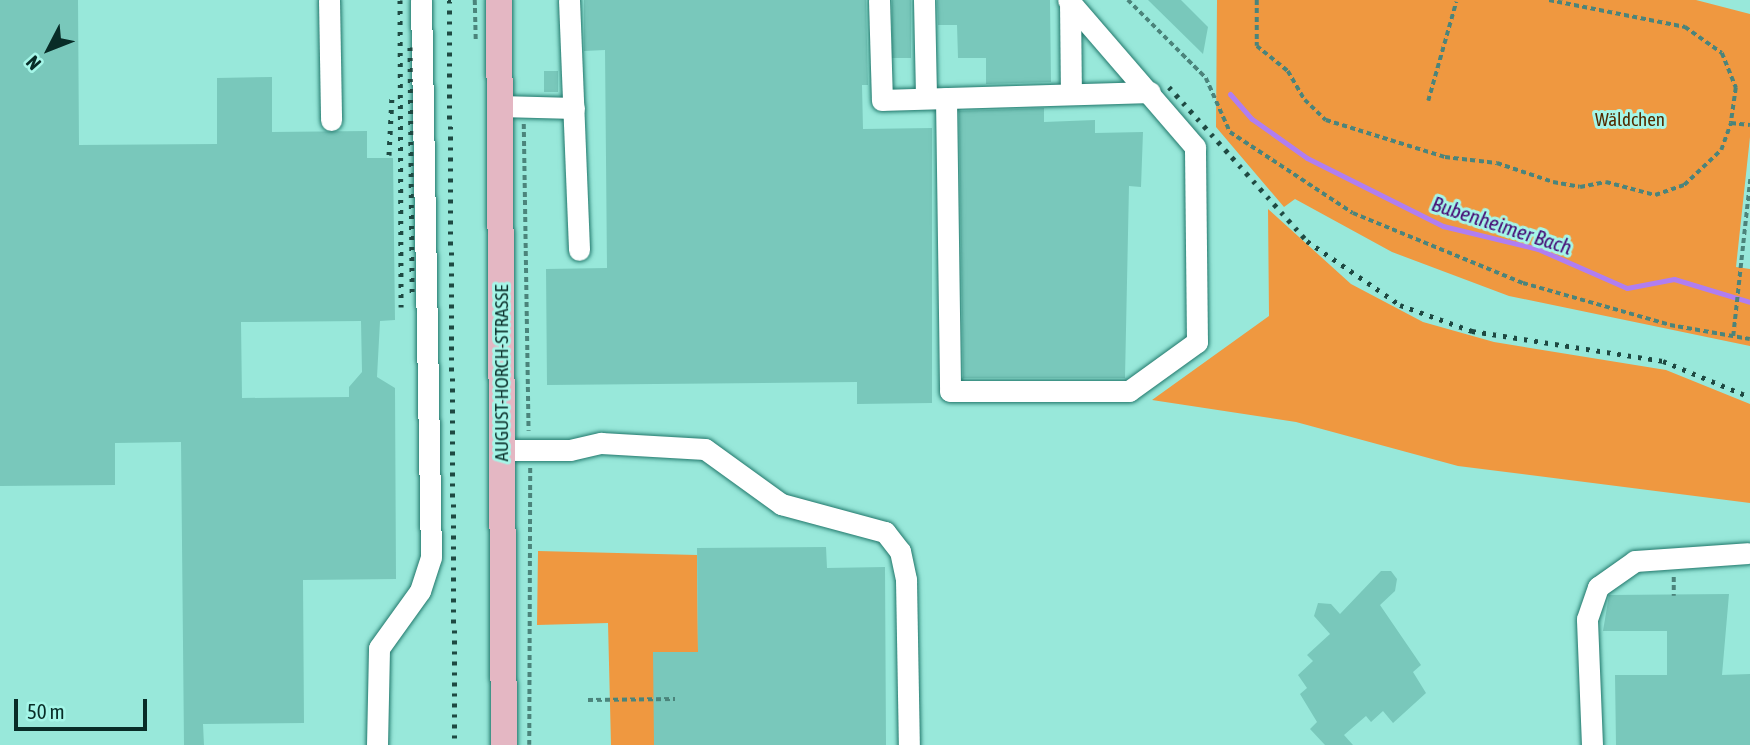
<!DOCTYPE html>
<meta charset="utf-8">
<style>
body{margin:0}
#map{position:relative;width:1750px;height:745px;overflow:hidden;background:#98e8da;font-family:"Asap Condensed",sans-serif}
div>[style]{position:absolute}
.green>*{inset:0;background:#ef9840}
.stream>*{height:5px;margin:-2.5px;padding:0 2.5px;transform-origin:2.5px;border-radius:2.5px;background:#b07ef1}
.building>*{inset:0;background:#79c8bb;transform-origin:0 0}
.path>*{height:3.5px;margin-top:-1.75px;transform-origin:0;background:repeating-linear-gradient(90deg,#4b847b 0 5px,transparent 0 8.5px)}
.roads{filter:drop-shadow(0 0 2px #21776b) drop-shadow(0 0 2px #21776b)}
.minor>*{height:21px;margin:-10.5px;padding:0 10.5px;transform-origin:10.5px;border-radius:10.5px;background:#fff}
.major>*{height:26px;margin:-13px;padding:0 13px;transform-origin:13px;border-radius:13px;background:#e4b7c3}
.rail>*{height:5px;margin-top:-2.5px;transform-origin:0;background:repeating-linear-gradient(90deg,#1e4942 0 3.5px,transparent 0 10.5px)}
span{translate:-50% -50%;white-space:nowrap;text-align:center;line-height:1.15;-webkit-text-stroke:6px #a5f6e8;paint-order:stroke}
.park-label{font-size:19px;color:#532b00}
.street-label{font-size:19px;color:#082c27}
.water-label{font-size:21px;color:#440873;font-style:italic}
.north{position:absolute;left:14px;top:14px;width:70px;height:70px;-webkit-text-stroke:5px #a5f6e8;paint-order:stroke;rotate:228deg;font-size:19px;font-weight:700;line-height:28px;text-align:center;color:#082c27}
.north::after{content:'';display:block;margin:auto;width:24px;height:32px;background:#082c27;clip-path:polygon(50% 0,100% 100%,50% 72%,0 100%)}
.scale{position:absolute;left:14px;top:699px;width:133px;height:32px;box-sizing:border-box;border:4px solid #082c27;border-top:0;padding-left:9px;font-size:21px;line-height:24px;white-space:nowrap;color:#082c27;-webkit-text-stroke:5px #a5f6e8;paint-order:stroke}
</style>
<div id="map">
<div class="green">
<div style="clip-path:polygon(1217px 0,1696px 0,1750px 14px,1750px 137px,1736px 267px,1750px 269px,1750px 346px,1509px 296px,1392px 252px,1295px 199px,1284px 207px,1216px 127px)"></div>
<div style="clip-path:polygon(1268px 209px,1351px 284px,1423px 322px,1494px 342px,1666px 370px,1750px 404px,1750px 503px,1458px 466px,1296px 422px,1152px 400px,1269px 316px)"></div>
<div style="clip-path:polygon(538px 551px,697px 555px,698px 652px,654px 745px,611px 745px,608px 623px,537px 625px)"></div>
</div>
<div class="stream">
<div style="left:1230px;top:94px;width:33px;rotate:49deg"></div>
<div style="left:1252px;top:119px;width:67px;rotate:35.3deg"></div>
<div style="left:1307px;top:158px;width:152px;rotate:26.6deg"></div>
<div style="left:1443px;top:226px;width:98px;rotate:13.6deg"></div>
<div style="left:1538px;top:249px;width:97px;rotate:23.7deg"></div>
<div style="left:1627px;top:288px;width:48px;rotate:-10.8deg"></div>
<div style="left:1674px;top:279px;width:79px;rotate:16.8deg"></div>
</div>
<div class="building">
<div style="clip-path:polygon(evenodd,0 0,78px 0,79px 145px,217px 144px,217px 78px,272px 77px,272px 132px,367px 131px,367px 158px,393px 158px,395px 320px,380px 321px,377px 377px,395px 388px,396px 579px,303px 580px,304px 723px,203px 724px,204px 745px,184px 745px,181px 442px,115px 443px,115px 485px,0 486px,0 0,361px 321px,362px 372px,349px 387px,349px 397px,242px 398px,241px 322px,361px 321px)"></div>
<div style="clip-path:polygon(584px 0,866px 0,868px 85px,862px 85px,863px 129px,932px 128px,932px 403px,857px 404px,857px 382px,547px 385px,546px 269px,607px 268px,605px 50px,584px 51px)"></div>
<div style="left:892px;top:0;width:19px;height:58px"></div>
<div style="clip-path:polygon(937px 0,1050px 0,1051px 82px,986px 84px,986px 58px,958px 58px,957px 25px,938px 25px)"></div>
<div style="clip-path:polygon(1148px 0,1181px 0,1208px 27px,1203px 54px)"></div>
<div style="left:544px;top:71px;width:14px;height:21px"></div>
<div style="clip-path:polygon(1044px 108px,1044px 122px,1095px 120px,1095px 133px,1143px 132px,1141px 187px,1129px 186px,1125px 378px,963px 378px,959px 111px)"></div>
<div style="clip-path:polygon(826px 547px,827px 568px,885px 567px,886px 745px,654px 745px,653px 652px,698px 652px,697px 548px)"></div>
<div style="clip-path:polygon(1381px 571px,1391px 571px,1397px 579px,1395px 591px,1380px 605px,1421px 665px,1413px 672px,1426px 693px,1393px 723px,1383px 711px,1371px 722px,1366px 716px,1344px 735px,1353px 745px,1325px 745px,1310px 729px,1317px 722px,1300px 694px,1307px 688px,1298px 675px,1313px 661px,1307px 655px,1330px 634px,1314px 616px,1318px 603px,1331px 604px,1340px 614px)"></div>
<div style="clip-path:polygon(1729px 594px,1722px 675px,1750px 674px,1750px 745px,1616px 745px,1615px 675px,1667px 675px,1667px 631px,1603px 631px,1609px 595px)"></div>
</div>
<div class="path">
<div style="left:475px;top:0;width:40px;rotate:88.6deg"></div>
<div style="left:1128px;top:0;width:110px;rotate:45deg"></div>
<div style="left:1206px;top:78px;width:59px;rotate:66deg"></div>
<div style="left:1230px;top:132px;width:147px;rotate:33.4deg"></div>
<div style="left:1353px;top:213px;width:184px;rotate:22.4deg"></div>
<div style="left:1523px;top:283px;width:153px;rotate:15.9deg"></div>
<div style="left:1670px;top:325px;width:81px;rotate:9.9deg"></div>
<div style="left:1257px;top:0;width:46px;rotate:90deg"></div>
<div style="left:1257px;top:46px;width:40px;rotate:39deg"></div>
<div style="left:1288px;top:71px;width:34px;rotate:60deg"></div>
<div style="left:1305px;top:100px;width:29px;rotate:44deg"></div>
<div style="left:1326px;top:120px;width:125px;rotate:17.3deg"></div>
<div style="left:1445px;top:157px;width:52px;rotate:6.6deg"></div>
<div style="left:1497px;top:163px;width:59px;rotate:18.7deg"></div>
<div style="left:1553px;top:182px;width:27px;rotate:10deg"></div>
<div style="left:1580px;top:187px;width:26px;rotate:-11deg"></div>
<div style="left:1606px;top:182px;width:51px;rotate:14.9deg"></div>
<div style="left:1655px;top:195px;width:31px;rotate:-19deg"></div>
<div style="left:1684px;top:185px;width:51px;rotate:-43.4deg"></div>
<div style="left:1721px;top:150px;width:29px;rotate:-70deg"></div>
<div style="left:1549px;top:0;width:139px;rotate:11.2deg"></div>
<div style="left:1685px;top:27px;width:45px;rotate:35.1deg"></div>
<div style="left:1722px;top:53px;width:38px;rotate:68deg"></div>
<div style="left:1736px;top:88px;width:35px;rotate:98deg"></div>
<div style="left:1731px;top:123px;width:19px;rotate:6deg"></div>
<div style="left:1428px;top:101px;width:103px;rotate:-74.2deg"></div>
<div style="left:524px;top:124px;width:307px;rotate:89.1deg"></div>
<div style="left:1733px;top:336px;width:158px;rotate:-83.8deg"></div>
<div style="left:1674px;top:577px;width:19px;rotate:90deg"></div>
<div style="left:588px;top:700px;width:87px;rotate:-0.7deg"></div>
<div style="left:529px;top:745px;width:278px;rotate:-89.8deg"></div>
</div>
<div class="roads">
<div class="minor">
<div style="left:329px;top:0;width:120px;rotate:89deg"></div>
<div style="left:569px;top:0;width:250px;rotate:87.7deg"></div>
<div style="left:879px;top:0;width:100px;rotate:88.3deg"></div>
<div style="left:882px;top:100px;width:268px;rotate:-1.7deg"></div>
<div style="left:924px;top:0;width:98px;rotate:88.8deg"></div>
<div style="left:1070px;top:2px;width:92px;rotate:89.4deg"></div>
<div style="left:946px;top:98px;width:293px;rotate:89.2deg"></div>
<div style="left:950px;top:391px;width:179px"></div>
<div style="left:1129px;top:391px;width:84px;rotate:-35.8deg"></div>
<div style="left:1197px;top:342px;width:195px;rotate:-90.6deg"></div>
<div style="left:1195px;top:147px;width:194px;rotate:-130.8deg"></div>
<div style="left:500px;top:106px;width:74px;rotate:1.5deg"></div>
<div style="left:503px;top:450px;width:67px"></div>
<div style="left:570px;top:450px;width:32px;rotate:-13deg"></div>
<div style="left:601px;top:443px;width:104px;rotate:3.3deg"></div>
<div style="left:705px;top:449px;width:94px;rotate:35.9deg"></div>
<div style="left:781px;top:504px;width:108px;rotate:15.1deg"></div>
<div style="left:885px;top:532px;width:24px;rotate:52deg"></div>
<div style="left:900px;top:551px;width:30px;rotate:78deg"></div>
<div style="left:906px;top:580px;width:165px;rotate:89deg"></div>
<div style="left:377px;top:745px;width:97px;rotate:-88.8deg"></div>
<div style="left:379px;top:648px;width:70px;rotate:-54.3deg"></div>
<div style="left:420px;top:591px;width:36px;rotate:-72deg"></div>
<div style="left:431px;top:557px;width:557px;rotate:-91.03deg"></div>
<div style="left:1592px;top:745px;width:126px;rotate:-92.3deg"></div>
<div style="left:1587px;top:619px;width:34px;rotate:-71deg"></div>
<div style="left:1598px;top:587px;width:45px;rotate:-35.1deg"></div>
<div style="left:1635px;top:561px;width:113px;rotate:-4deg"></div>
</div>
<div class="major">
<div style="left:499px;top:0;width:745px;rotate:89.62deg"></div>
</div>
</div>
<div class="rail">
<div style="left:400px;top:0;width:307px;rotate:89.8deg"></div>
<div style="left:449px;top:0;width:745px;rotate:89.54deg"></div>
<div style="left:410px;top:47px;width:249px;rotate:89.5deg"></div>
<div style="left:1169px;top:87px;width:207px;rotate:48.1deg"></div>
<div style="left:1307px;top:241px;width:113px;rotate:34.5deg"></div>
<div style="left:1400px;top:305px;width:77px;rotate:19.9deg"></div>
<div style="left:1472px;top:331px;width:193px;rotate:8.9deg"></div>
<div style="left:1663px;top:361px;width:94px;rotate:22.5deg"></div>
<div style="left:389px;top:155px;width:59px;rotate:-87.1deg"></div>
</div>
<div class="park-label">
<span style="left:1630px;top:120px">Wäldchen</span>
</div>
<div class="street-label">
<span style="left:502px;top:373px;rotate:-90deg">AUGUST-HORCH-STRASSE</span>
</div>
<div class="water-label">
<span style="left:1502px;top:225px;rotate:18deg">Bubenheimer Bach</span>
</div>
<div class="north">N</div>
<div class="scale">50 m</div>
</div>
